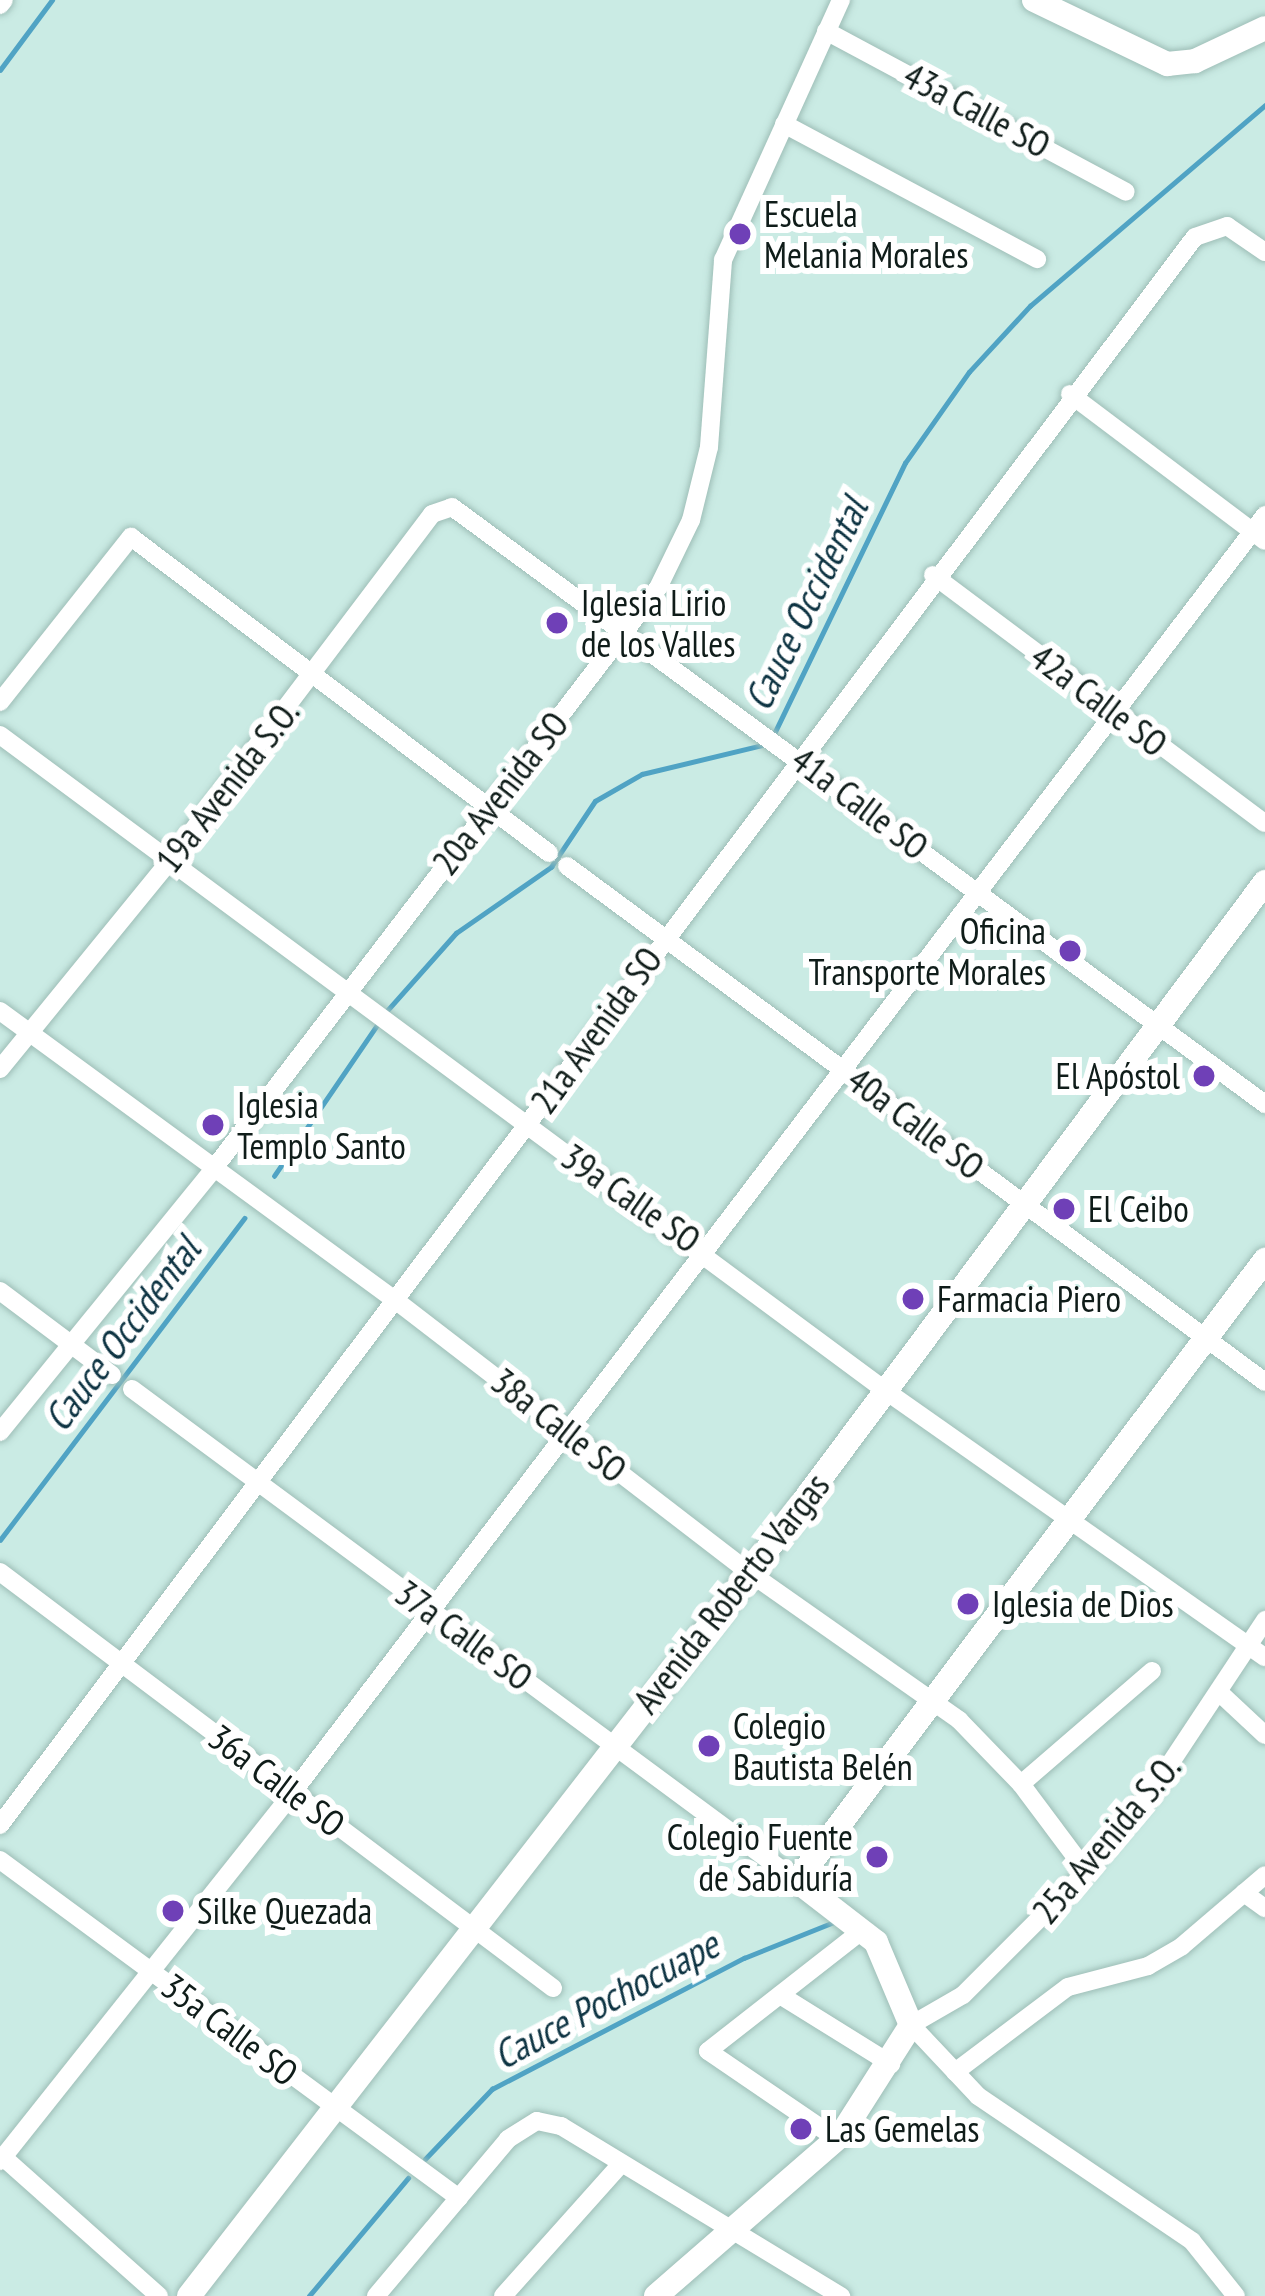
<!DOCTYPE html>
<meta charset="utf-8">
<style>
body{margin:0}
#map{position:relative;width:1265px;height:2296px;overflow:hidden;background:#caebe4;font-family:"PT Sans Narrow",sans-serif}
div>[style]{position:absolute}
.stream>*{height:4.5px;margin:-2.25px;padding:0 2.25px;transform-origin:2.25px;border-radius:2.25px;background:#50a3c4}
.roads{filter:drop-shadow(0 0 3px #9ebeb7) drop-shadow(0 0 3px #9ebeb7)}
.minor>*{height:18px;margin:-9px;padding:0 9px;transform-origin:9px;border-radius:9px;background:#fff}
.tertiary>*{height:24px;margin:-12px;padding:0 12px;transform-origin:12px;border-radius:12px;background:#fff}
.dots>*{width:33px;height:33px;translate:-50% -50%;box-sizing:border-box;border:6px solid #fff;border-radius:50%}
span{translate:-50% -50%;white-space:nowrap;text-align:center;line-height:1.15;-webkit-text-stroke:12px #fff;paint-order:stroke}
.street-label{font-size:36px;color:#0f1c19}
.poi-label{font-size:36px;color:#0f1c19}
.left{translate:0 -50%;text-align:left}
.right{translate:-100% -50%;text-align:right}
.water-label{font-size:39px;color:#0d3342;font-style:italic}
</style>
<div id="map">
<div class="stream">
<div style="left:0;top:70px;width:87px;rotate:-53.4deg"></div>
<div style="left:772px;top:738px;width:305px;rotate:-64.2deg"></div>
<div style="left:905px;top:463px;width:111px;rotate:-54.9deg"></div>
<div style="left:969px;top:372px;width:90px;rotate:-47.3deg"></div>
<div style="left:1030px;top:306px;width:309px;rotate:-40.5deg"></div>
<div style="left:385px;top:1013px;width:107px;rotate:-48.4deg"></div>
<div style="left:456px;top:933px;width:116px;rotate:-34.8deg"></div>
<div style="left:551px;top:867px;width:79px;rotate:-56.3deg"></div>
<div style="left:595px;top:801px;width:54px;rotate:-29.9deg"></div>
<div style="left:642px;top:774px;width:124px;rotate:-13.5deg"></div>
<div style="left:274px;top:1176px;width:186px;rotate:-55.7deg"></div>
<div style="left:0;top:1540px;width:404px;rotate:-52.8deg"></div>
<div style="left:425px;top:2159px;width:97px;rotate:-46.3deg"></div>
<div style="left:492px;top:2089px;width:284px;rotate:-27.5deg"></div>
<div style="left:744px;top:1958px;width:97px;rotate:-21.8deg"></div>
<div style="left:309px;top:2296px;width:154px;rotate:-50deg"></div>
</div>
<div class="roads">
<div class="minor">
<div style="left:0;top:5px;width:6px;rotate:-51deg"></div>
<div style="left:826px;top:31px;width:340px;rotate:28.2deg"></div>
<div style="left:784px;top:124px;width:287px;rotate:28.1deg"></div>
<div style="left:1070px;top:394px;width:244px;rotate:37deg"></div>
<div style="left:933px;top:575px;width:414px;rotate:36.8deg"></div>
<div style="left:0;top:702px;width:211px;rotate:-51.6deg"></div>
<div style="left:131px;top:537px;width:524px;rotate:37.09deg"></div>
<div style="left:0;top:735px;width:1102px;rotate:36.52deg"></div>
<div style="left:886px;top:1391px;width:463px;rotate:35.1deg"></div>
<div style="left:567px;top:866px;width:868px;rotate:36.47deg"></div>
<div style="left:0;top:1011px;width:488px;rotate:36.2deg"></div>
<div style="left:394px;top:1299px;width:449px;rotate:37.6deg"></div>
<div style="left:750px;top:1573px;width:256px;rotate:35.1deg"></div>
<div style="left:959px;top:1720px;width:89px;rotate:45.9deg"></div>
<div style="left:1021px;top:1784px;width:109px;rotate:53.2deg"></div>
<div style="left:0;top:1069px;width:272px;rotate:-50.8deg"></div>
<div style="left:172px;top:858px;width:431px;rotate:-52.9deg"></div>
<div style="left:432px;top:514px;width:21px;rotate:-19deg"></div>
<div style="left:452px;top:507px;width:1009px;rotate:36.29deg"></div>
<div style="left:0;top:1291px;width:140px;rotate:36.9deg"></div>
<div style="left:132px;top:1389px;width:827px;rotate:36.5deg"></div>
<div style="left:0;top:1432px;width:341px;rotate:-50.9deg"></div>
<div style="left:215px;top:1167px;width:729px;rotate:-52.58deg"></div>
<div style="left:658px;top:588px;width:76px;rotate:-64.1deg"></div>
<div style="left:691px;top:520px;width:75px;rotate:-76.1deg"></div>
<div style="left:709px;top:447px;width:188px;rotate:-85.7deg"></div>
<div style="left:723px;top:260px;width:286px;rotate:-65.6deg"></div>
<div style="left:0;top:1572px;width:692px;rotate:36.95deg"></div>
<div style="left:1221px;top:1694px;width:60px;rotate:43deg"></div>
<div style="left:1021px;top:1784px;width:173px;rotate:-40.8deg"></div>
<div style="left:0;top:1825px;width:1987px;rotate:-53.04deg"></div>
<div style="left:1195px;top:237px;width:34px;rotate:-19deg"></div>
<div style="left:1227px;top:226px;width:46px;rotate:34.4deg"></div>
<div style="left:0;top:1860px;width:570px;rotate:36.37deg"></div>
<div style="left:1244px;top:1893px;width:26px;rotate:36deg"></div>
<div style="left:780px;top:1995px;width:131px;rotate:31.9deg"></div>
<div style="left:955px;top:2072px;width:141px;rotate:-37deg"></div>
<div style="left:1068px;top:1987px;width:83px;rotate:-14.7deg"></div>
<div style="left:1148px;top:1966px;width:39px;rotate:-30deg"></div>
<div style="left:1182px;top:1946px;width:109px;rotate:-40.5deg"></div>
<div style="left:837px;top:2139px;width:156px;rotate:-145.7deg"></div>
<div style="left:708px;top:2051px;width:197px;rotate:-38deg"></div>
<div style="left:3px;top:2157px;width:209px;rotate:41.7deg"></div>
<div style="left:0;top:2161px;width:471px;rotate:-51.5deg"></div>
<div style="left:293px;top:1792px;width:1605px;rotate:-52.72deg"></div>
<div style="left:376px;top:2296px;width:205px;rotate:-49.9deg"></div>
<div style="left:508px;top:2139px;width:34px;rotate:-32deg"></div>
<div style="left:537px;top:2121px;width:25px;rotate:12deg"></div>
<div style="left:561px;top:2126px;width:328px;rotate:31.3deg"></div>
<div style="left:503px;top:2296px;width:176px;rotate:-48.2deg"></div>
<div style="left:1236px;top:2296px;width:70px;rotate:-128.7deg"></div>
<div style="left:1192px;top:2241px;width:258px;rotate:-145.9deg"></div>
<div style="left:978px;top:2096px;width:98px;rotate:-133.3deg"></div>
<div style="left:911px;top:2025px;width:60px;rotate:-30deg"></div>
<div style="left:963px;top:1995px;width:163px;rotate:-45deg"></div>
<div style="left:1078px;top:1880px;width:112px;rotate:-50.1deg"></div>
<div style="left:1150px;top:1794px;width:209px;rotate:-56.5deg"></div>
</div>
<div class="tertiary">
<div style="left:1034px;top:0;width:148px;rotate:25.7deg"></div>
<div style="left:1167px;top:64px;width:28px;rotate:-6deg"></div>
<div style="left:1195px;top:61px;width:77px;rotate:-25.2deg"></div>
<div style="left:189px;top:2296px;width:915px;rotate:-52.19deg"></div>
<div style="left:750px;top:1573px;width:862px;rotate:-53.3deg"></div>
<div style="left:656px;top:2296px;width:245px;rotate:-41deg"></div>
<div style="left:841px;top:2135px;width:130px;rotate:-57.5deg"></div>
<div style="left:911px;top:2025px;width:90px;rotate:-112.9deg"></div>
<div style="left:876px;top:1942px;width:100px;rotate:-142.3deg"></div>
<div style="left:797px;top:1881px;width:778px;rotate:-53deg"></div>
</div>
</div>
<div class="dots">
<div style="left:740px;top:234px;background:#6f40b7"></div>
<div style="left:557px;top:623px;background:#6f40b7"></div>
<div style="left:1070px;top:951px;background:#6f40b7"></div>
<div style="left:1204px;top:1076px;background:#6f40b7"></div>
<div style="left:213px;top:1125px;background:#6f40b7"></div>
<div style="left:1064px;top:1209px;background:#6f40b7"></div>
<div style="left:913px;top:1299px;background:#6f40b7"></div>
<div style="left:968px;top:1604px;background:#6f40b7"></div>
<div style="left:709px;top:1746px;background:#6f40b7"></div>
<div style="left:877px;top:1857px;background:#6f40b7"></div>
<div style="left:173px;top:1911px;background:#6f40b7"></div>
<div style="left:801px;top:2129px;background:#6f40b7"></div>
</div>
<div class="street-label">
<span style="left:977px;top:110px;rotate:28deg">43a Calle SO</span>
<span style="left:1099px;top:700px;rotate:37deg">42a Calle SO</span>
<span style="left:227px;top:786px;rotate:-52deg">19a Avenida S.O.</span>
<span style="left:500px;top:793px;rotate:-52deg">20a Avenida SO</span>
<span style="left:860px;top:803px;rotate:37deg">41a Calle SO</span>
<span style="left:596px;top:1030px;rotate:-54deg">21a Avenida SO</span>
<span style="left:916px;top:1123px;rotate:37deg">40a Calle SO</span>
<span style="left:631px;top:1198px;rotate:35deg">39a Calle SO</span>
<span style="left:559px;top:1425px;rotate:38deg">38a Calle SO</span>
<span style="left:731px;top:1593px;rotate:-52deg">Avenida Roberto Vargas</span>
<span style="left:464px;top:1635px;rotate:36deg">37a Calle SO</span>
<span style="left:277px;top:1780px;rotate:37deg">36a Calle SO</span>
<span style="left:1106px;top:1839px;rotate:-50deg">25a Avenida S.O.</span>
<span style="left:230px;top:2029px;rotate:37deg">35a Calle SO</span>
</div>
<div class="poi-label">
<span class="left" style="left:764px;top:234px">Escuela<br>Melania Morales</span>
<span class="left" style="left:581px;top:623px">Iglesia Lirio<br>de los Valles</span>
<span class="right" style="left:1046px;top:951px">Oficina<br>Transporte Morales</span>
<span class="right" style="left:1180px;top:1076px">El Apóstol</span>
<span class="left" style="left:237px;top:1125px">Iglesia<br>Templo Santo</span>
<span class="left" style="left:1088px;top:1209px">El Ceibo</span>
<span class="left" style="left:937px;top:1299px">Farmacia Piero</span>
<span class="left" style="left:992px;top:1604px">Iglesia de Dios</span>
<span class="left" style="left:733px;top:1746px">Colegio<br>Bautista Belén</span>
<span class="right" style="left:853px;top:1857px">Colegio Fuente<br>de Sabiduría</span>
<span class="left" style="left:197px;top:1911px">Silke Quezada</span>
<span class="left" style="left:825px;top:2129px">Las Gemelas</span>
</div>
<div class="water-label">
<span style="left:806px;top:604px;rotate:-64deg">Cauce Occidental</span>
<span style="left:122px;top:1334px;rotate:-53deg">Cauce Occidental</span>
<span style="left:606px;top:2000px;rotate:-28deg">Cauce Pochocuape</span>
</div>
</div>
